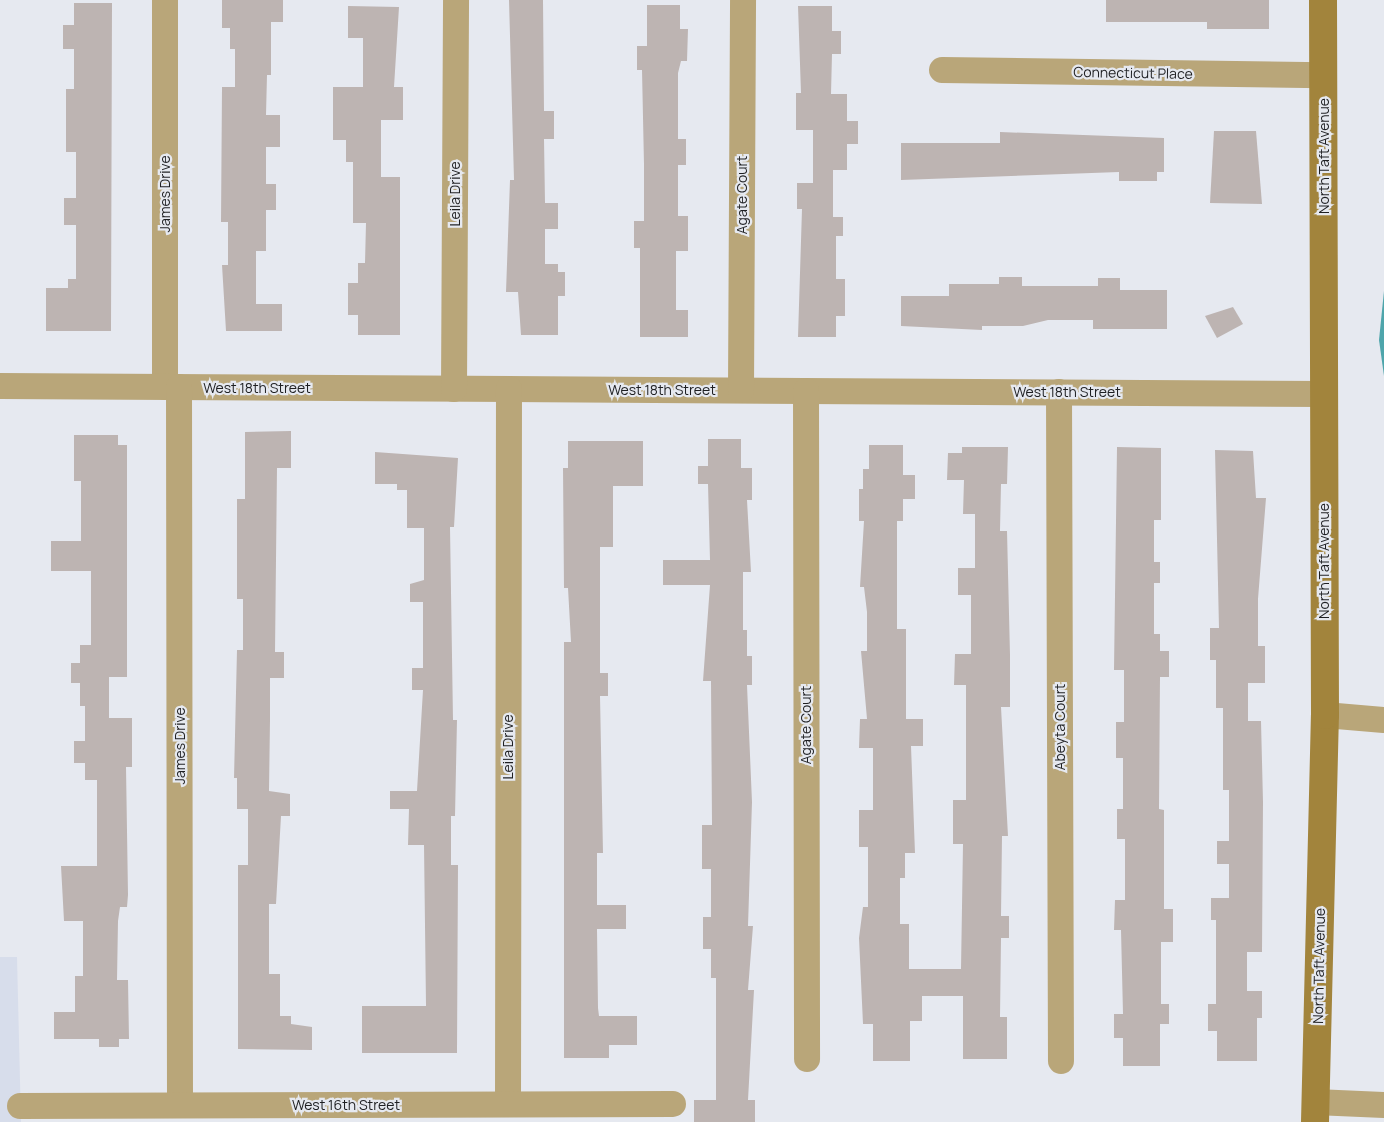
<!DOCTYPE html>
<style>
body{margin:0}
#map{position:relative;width:1384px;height:1122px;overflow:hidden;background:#e6e9f0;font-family:Manrope,sans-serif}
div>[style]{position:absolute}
.built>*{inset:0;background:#d7ddeb}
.water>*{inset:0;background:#4ea5ab}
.building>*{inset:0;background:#bdb4b2}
.minor>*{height:26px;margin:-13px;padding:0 13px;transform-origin:13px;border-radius:13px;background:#b9a679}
.secondary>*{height:28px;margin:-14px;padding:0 14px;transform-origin:14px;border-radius:14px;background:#a2843c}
span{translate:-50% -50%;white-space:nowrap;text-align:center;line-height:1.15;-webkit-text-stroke:4.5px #e6e9f0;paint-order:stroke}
.street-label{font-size:14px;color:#1e1f22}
</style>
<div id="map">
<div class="built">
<div style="clip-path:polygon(0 957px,17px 957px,21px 1122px,0 1122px)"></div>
</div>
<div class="water">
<div style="clip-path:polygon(1384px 291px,1384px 376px,1379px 340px)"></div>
</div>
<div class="building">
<div style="clip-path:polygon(222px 0,283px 0,283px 22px,271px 22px,271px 75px,267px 75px,266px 115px,280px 115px,280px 147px,266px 147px,266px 184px,276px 184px,276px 210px,266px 210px,266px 251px,256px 251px,256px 304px,282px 304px,282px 331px,226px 331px,222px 265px,228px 265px,228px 222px,221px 222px,222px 87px,235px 87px,235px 49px,230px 49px,230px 28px,222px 28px)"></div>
<div style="clip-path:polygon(509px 0,543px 0,544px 111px,554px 111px,554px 139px,544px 139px,545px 203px,558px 203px,558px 229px,545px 229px,545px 264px,558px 264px,558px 272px,565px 272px,565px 296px,558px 296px,558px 335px,521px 335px,518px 292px,506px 292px,510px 180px,514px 180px)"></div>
<div style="clip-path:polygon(1106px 0,1269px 0,1269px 29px,1207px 29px,1207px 22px,1106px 22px)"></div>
<div style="clip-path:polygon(74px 3px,112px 3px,111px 331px,46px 331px,46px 288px,68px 288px,68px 279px,76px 279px,76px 225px,64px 225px,64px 198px,76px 198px,76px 152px,66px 152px,66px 89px,74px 89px,74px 49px,63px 49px,63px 25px,74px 25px)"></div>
<div style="clip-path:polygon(647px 5px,680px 5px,680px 29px,688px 29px,687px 61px,681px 61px,678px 73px,678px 139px,686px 139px,686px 165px,678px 165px,678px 216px,688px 216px,688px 251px,676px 251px,676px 310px,688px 310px,688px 337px,640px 337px,640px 248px,634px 248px,634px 221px,644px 221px,644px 165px,642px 70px,637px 70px,637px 46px,647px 46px)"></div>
<div style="clip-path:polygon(348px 6px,399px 7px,394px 87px,403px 87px,403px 120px,381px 120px,381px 177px,400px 177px,400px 335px,358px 335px,358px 315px,348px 315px,348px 283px,358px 283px,358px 263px,365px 263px,366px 223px,353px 223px,353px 162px,346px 162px,346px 140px,333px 140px,333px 87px,363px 87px,363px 38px,348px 38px)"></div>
<div style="clip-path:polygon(798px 6px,832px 6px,832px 31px,841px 31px,841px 54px,832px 54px,831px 94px,847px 94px,847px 121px,858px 121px,858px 144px,847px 144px,847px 170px,833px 170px,833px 217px,843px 217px,843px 236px,836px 236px,836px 279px,845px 279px,845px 316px,836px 316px,836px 337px,798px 337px,802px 209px,797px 209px,797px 183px,813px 183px,813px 130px,796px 130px,796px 93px,801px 93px)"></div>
<div style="clip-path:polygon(1214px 131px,1256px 131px,1262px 204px,1210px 203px)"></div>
<div style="clip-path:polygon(1000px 132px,1164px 138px,1164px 172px,1157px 172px,1157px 181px,1119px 181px,1119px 172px,901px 180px,901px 143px,1000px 143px)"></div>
<div style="clip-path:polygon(999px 277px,1022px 277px,1022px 286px,1098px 286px,1098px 278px,1120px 278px,1120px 290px,1167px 290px,1167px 329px,1093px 329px,1093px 320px,1048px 320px,1023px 326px,982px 326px,982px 330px,901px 326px,901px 296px,949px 296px,949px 284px,999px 284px)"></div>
<div style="clip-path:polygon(1233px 307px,1243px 324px,1217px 338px,1205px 316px)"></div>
<div style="clip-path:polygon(291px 431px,291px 468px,277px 468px,275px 652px,284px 652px,284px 678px,270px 678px,270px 720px,269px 791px,290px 794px,290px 816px,281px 816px,276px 904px,269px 904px,269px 974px,280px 974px,280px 1016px,291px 1016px,291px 1024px,312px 1027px,312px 1050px,238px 1049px,238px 865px,248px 865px,248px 809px,237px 809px,237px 778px,234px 778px,237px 650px,243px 650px,243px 599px,237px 599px,237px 499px,245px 499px,245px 432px)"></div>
<div style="clip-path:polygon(74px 435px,118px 435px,118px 445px,127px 445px,127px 677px,109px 677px,109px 718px,132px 718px,132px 767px,126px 767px,128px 895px,127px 907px,120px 907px,118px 921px,117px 980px,128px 980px,129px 1039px,119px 1039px,119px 1047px,99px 1047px,99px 1039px,54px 1039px,54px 1012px,75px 1012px,75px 976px,83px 976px,83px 921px,64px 921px,61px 866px,97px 866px,97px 780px,85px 780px,85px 763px,74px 763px,74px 741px,85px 741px,85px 706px,80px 706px,80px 683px,71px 683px,71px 663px,80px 663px,80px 645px,91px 645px,91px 571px,51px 571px,51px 541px,81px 541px,81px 481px,74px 481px)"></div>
<div style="clip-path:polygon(708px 439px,741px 439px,741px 468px,752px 468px,752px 500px,747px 500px,751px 572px,743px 572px,743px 630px,747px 630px,747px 656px,752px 656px,752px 685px,747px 685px,752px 802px,748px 926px,753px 926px,748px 990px,754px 990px,748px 1100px,755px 1100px,755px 1122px,694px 1122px,694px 1100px,716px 1100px,716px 978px,711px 978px,711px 949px,703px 949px,703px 917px,711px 917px,711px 869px,702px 869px,702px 825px,712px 825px,711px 681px,703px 681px,710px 585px,663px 585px,663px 560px,710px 560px,708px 484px,698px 484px,698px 466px,708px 466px)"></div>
<div style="clip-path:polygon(568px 441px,643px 441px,643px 486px,613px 486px,613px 547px,600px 547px,600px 673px,608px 673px,608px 696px,600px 696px,603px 853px,597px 853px,597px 905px,626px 905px,626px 929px,597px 929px,598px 1008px,599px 1016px,637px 1016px,637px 1045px,609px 1045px,609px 1058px,564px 1058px,564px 642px,571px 642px,568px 588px,564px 588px,563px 468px,568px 468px)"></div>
<div style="clip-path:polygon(869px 445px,903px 445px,903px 475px,915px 475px,915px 499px,903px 499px,903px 521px,897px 521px,897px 629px,906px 629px,906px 719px,923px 719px,923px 746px,911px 746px,915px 853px,905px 853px,905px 878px,900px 878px,900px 924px,909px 924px,909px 969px,961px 969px,963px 844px,953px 844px,953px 800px,966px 800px,966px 685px,954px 685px,955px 654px,971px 654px,971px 595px,958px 595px,958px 568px,975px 568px,975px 514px,963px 514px,964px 480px,947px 480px,948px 453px,962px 453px,962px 447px,1008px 447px,1007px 484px,1001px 484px,1000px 531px,1007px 531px,1010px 655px,1010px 707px,1001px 707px,1008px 836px,1002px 836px,1001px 916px,1009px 916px,1009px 938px,1001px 938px,1000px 1017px,1007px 1017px,1007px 1059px,963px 1059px,963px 996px,922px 996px,922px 1021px,910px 1021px,910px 1061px,873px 1061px,873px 1024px,863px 1024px,859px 938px,863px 907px,868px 907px,868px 847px,859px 847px,859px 810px,873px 810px,873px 748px,859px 748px,860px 719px,867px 719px,861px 651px,867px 651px,867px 612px,864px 587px,860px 587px,864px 521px,859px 521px,859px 489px,863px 489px,863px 469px,869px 469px)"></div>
<div style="clip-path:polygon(1117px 447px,1161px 448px,1161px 520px,1154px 520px,1154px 562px,1160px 562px,1160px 583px,1154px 583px,1154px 634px,1160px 634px,1160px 651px,1169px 651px,1169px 677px,1160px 677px,1159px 809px,1164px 810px,1164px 909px,1173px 909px,1173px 942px,1161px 942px,1161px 1004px,1169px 1004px,1169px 1024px,1160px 1024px,1160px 1066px,1123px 1066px,1123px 1038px,1114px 1038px,1114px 1014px,1123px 1014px,1121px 930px,1114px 930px,1115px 900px,1125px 900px,1125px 839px,1117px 839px,1117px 809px,1123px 809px,1123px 758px,1116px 758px,1116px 722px,1124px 722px,1124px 670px,1114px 670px)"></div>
<div style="clip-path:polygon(1215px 450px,1253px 451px,1256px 498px,1266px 498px,1258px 599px,1258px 646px,1265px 646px,1265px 683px,1248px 683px,1248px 721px,1261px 721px,1263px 802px,1262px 952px,1247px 952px,1247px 991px,1262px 991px,1262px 1018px,1257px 1018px,1257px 1061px,1217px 1061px,1217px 1031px,1208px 1031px,1208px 1004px,1216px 1004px,1216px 920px,1211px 920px,1211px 898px,1229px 898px,1229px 864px,1217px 864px,1217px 841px,1229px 841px,1229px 790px,1223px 790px,1223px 708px,1216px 708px,1216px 660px,1210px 660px,1210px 628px,1219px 628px)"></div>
<div style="clip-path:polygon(375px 452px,458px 458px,454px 527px,450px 527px,453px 720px,457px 720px,455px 816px,451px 816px,451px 865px,458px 865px,457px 1053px,362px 1053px,362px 1006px,426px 1006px,424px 845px,408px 845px,409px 809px,390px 809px,390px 791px,417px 791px,423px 690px,412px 690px,412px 668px,423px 668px,423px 602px,410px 602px,410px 584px,424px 580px,424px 528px,407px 528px,407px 490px,397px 490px,397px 484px,375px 484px)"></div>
</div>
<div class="minor">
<div style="left:165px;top:0;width:387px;rotate:90deg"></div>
<div style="left:942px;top:70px;width:381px;rotate:0.8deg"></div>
<div style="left:0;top:386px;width:1323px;rotate:0.35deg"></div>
<div style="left:179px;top:387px;width:718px;rotate:89.92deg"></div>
<div style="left:454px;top:389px;width:389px;rotate:-89.7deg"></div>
<div style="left:741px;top:390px;width:390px;rotate:-89.7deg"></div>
<div style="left:806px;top:391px;width:668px;rotate:89.91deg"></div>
<div style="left:1059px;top:392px;width:669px;rotate:89.83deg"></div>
<div style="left:1325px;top:715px;width:59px;rotate:4.8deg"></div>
<div style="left:1315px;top:1102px;width:69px;rotate:2.5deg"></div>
<div style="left:508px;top:1104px;width:715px;rotate:-89.92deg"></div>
<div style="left:20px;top:1106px;width:653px;rotate:-0.18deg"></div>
</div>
<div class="secondary">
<div style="left:1315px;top:1122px;width:407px;rotate:-88.6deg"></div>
<div style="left:1325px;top:715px;width:715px;rotate:-90.16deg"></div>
</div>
<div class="street-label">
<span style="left:1133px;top:73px;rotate:1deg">Connecticut Place</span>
<span style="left:1324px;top:156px;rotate:-90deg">North Taft Avenue</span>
<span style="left:165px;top:194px;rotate:-90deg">James Drive</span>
<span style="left:455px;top:194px;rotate:-90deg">Leila Drive</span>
<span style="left:742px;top:195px;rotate:-90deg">Agate Court</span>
<span style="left:257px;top:388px">West 18th Street</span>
<span style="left:662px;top:390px">West 18th Street</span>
<span style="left:1067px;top:392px">West 18th Street</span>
<span style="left:1324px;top:561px;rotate:-90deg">North Taft Avenue</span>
<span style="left:806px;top:725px;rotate:-90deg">Agate Court</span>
<span style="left:1060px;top:727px;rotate:-90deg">Abeyta Court</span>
<span style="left:180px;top:746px;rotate:-90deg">James Drive</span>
<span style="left:508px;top:747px;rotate:-90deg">Leila Drive</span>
<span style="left:1319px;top:966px;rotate:-89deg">North Taft Avenue</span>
<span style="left:346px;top:1105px">West 16th Street</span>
</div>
</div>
